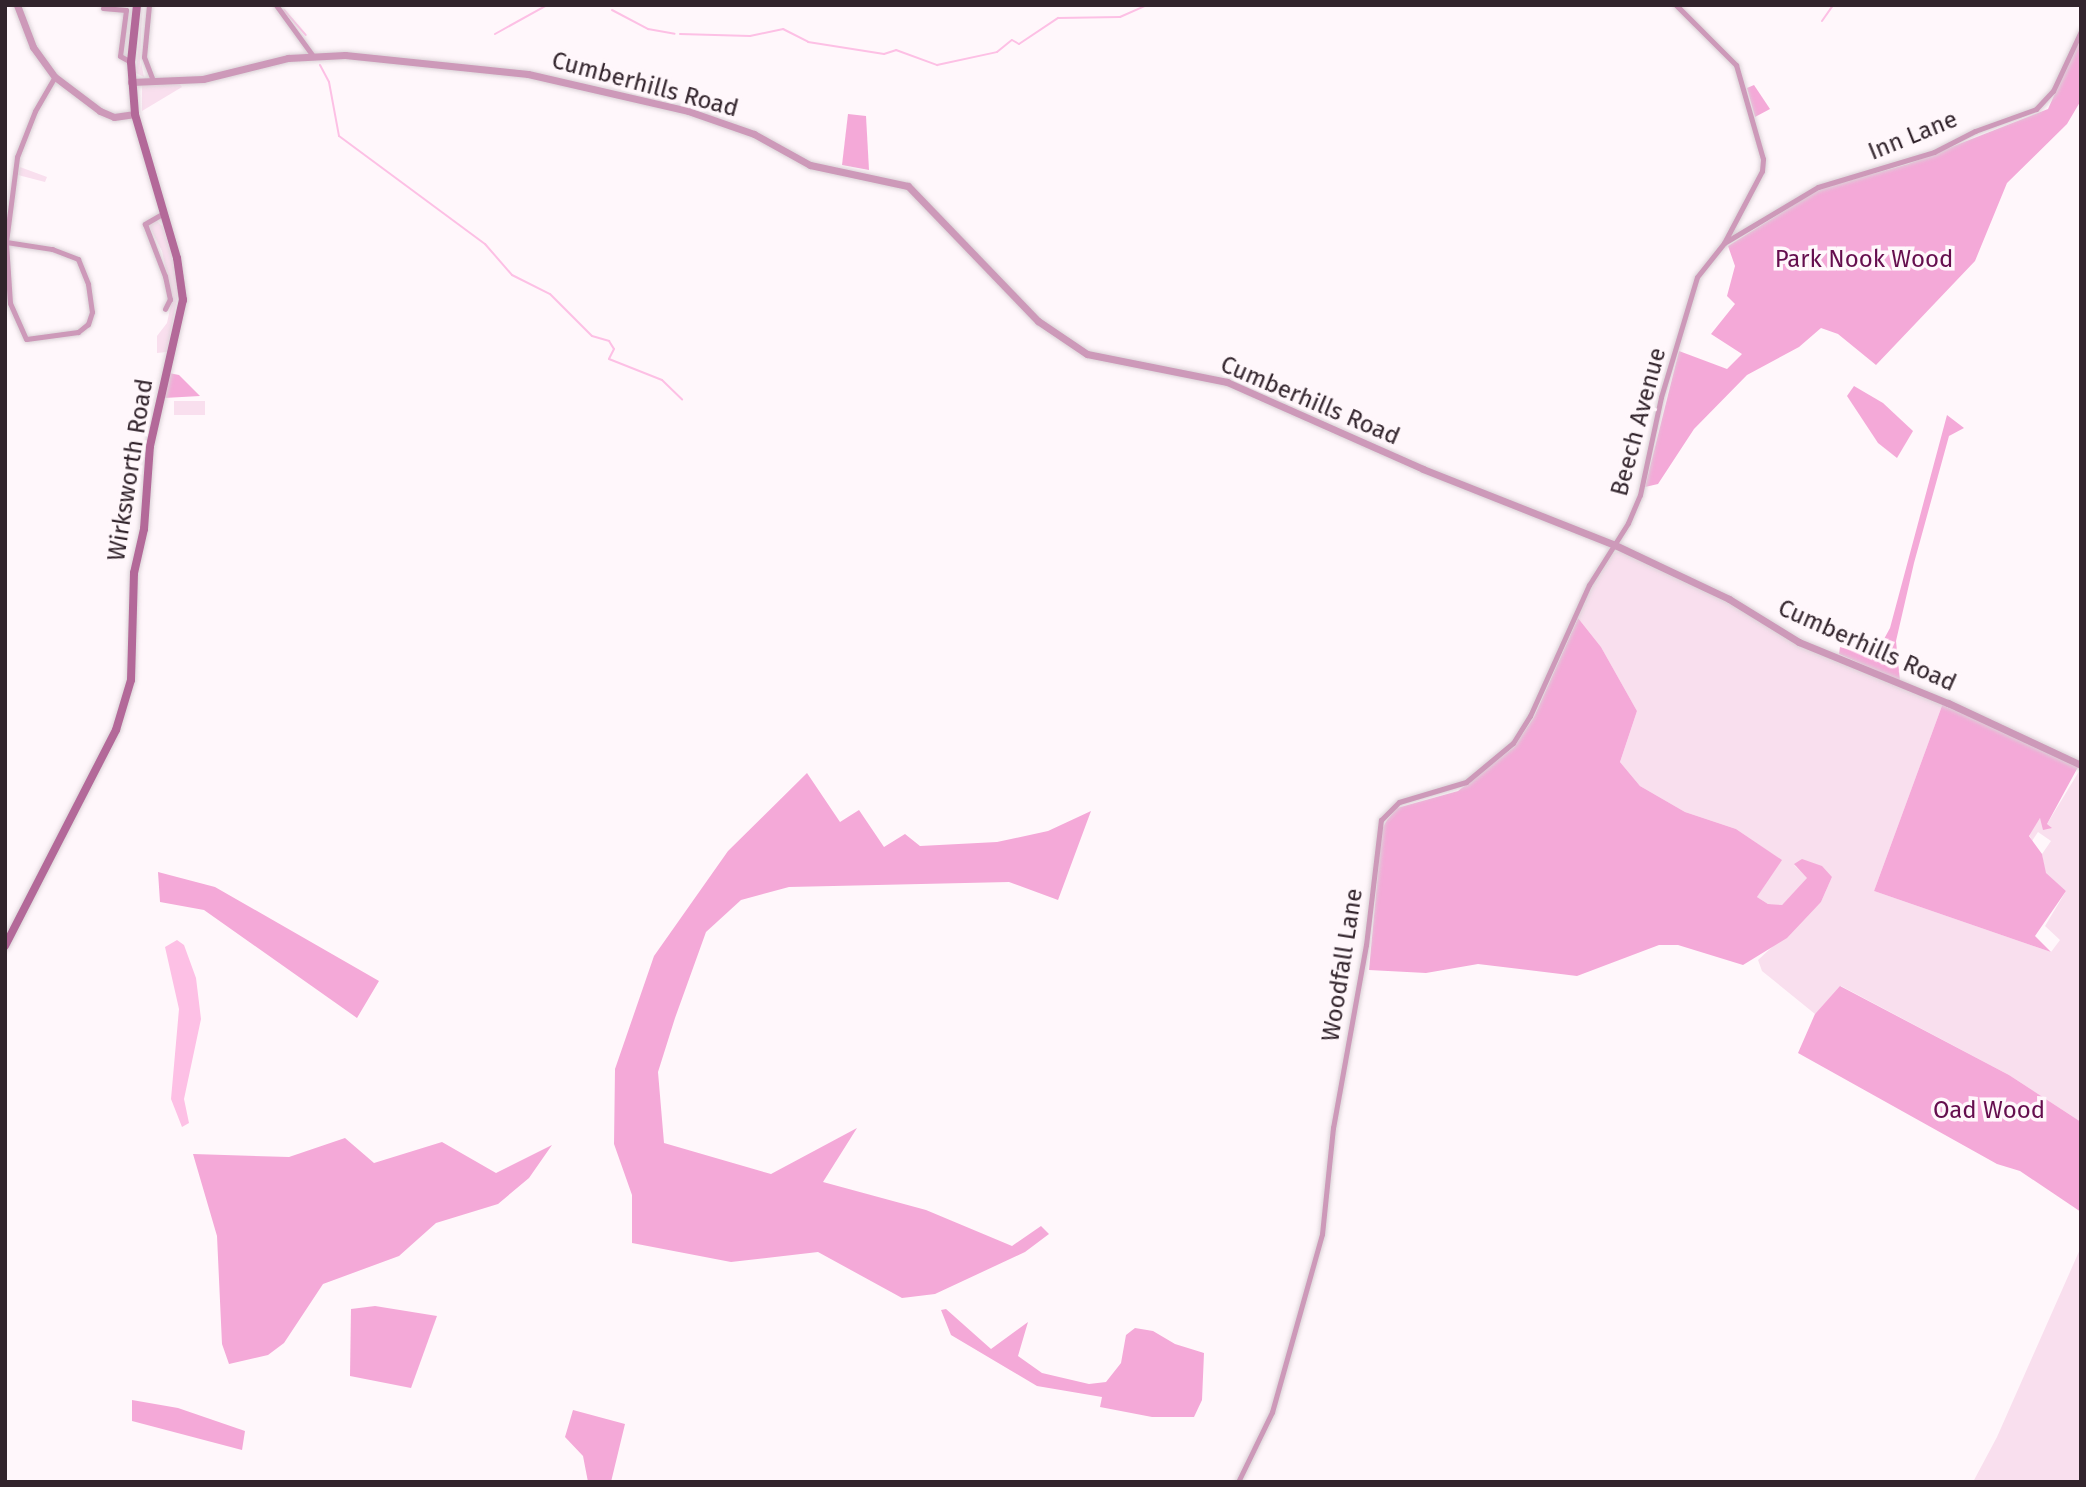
<!DOCTYPE html>
<style>
body{margin:0}
#map{position:relative;width:2086px;height:1487px;overflow:hidden;background:#fff7fb;font-family:"Fira Sans",sans-serif}
div>[style]{position:absolute}
.green>*{inset:0;background:#f9dfee;transform-origin:0 0}
.forest>*{inset:0;background:#f4a9d8}
.water>*{inset:0;background:#fdc0e5}
.stream>*{height:2px;margin:-1px;padding:0 1px;transform-origin:1px;border-radius:1px;background:#fdc0e5}
.roads{filter:drop-shadow(0 0 2px #dad1d6) drop-shadow(0 0 2px #dad1d6)}
.minor>*{height:5px;margin:-2.5px;padding:0 2.5px;transform-origin:2.5px;border-radius:2.5px;background:#cd99b9}
.tertiary>*{height:7px;margin:-3.5px;padding:0 3.5px;transform-origin:3.5px;border-radius:3.5px;background:#cd99b9}
.secondary>*{height:8px;margin:-4px;padding:0 4px;transform-origin:4px;border-radius:4px;background:#b36999}
span{translate:-50% -50%;white-space:nowrap;text-align:center;line-height:1.15;-webkit-text-stroke:7px #fff7fb;paint-order:stroke}
.street-label{font-size:24px;color:#32242c}
.park-label{font-size:24px;color:#650e4e}
.frame{position:absolute;inset:0;border:7px solid #32242c;pointer-events:none}
</style>
<div id="map">
<div class="green">
<div style="clip-path:polygon(142px 8px,140px 68px,141px 62px,144px 77px,136px 73px)"></div>
<div style="clip-path:polygon(142px 85px,180px 84px,182px 87px,142px 111px)"></div>
<div style="clip-path:polygon(20px 167px,47px 177px,45px 182px,18px 175px)"></div>
<div style="clip-path:polygon(155px 219px,163px 227px,172px 255px,178px 293px,167px 352px,157px 353px,157px 336px,167px 323px,172px 300px,162px 251px,148px 224px)"></div>
<div style="left:174px;top:401px;width:31px;height:14px"></div>
<div style="clip-path:polygon(1620px 551px,1738px 607px,1768px 626px,1943px 703px,1874px 891px,2051px 952px,2060px 940px,2045px 926px,2066px 891px,2045px 873px,2042px 854px,2051px 841px,2038px 832px,2032px 841px,2029px 834px,2040px 818px,2041px 820px,2052px 828px,2047px 824px,2081px 768px,2081px 1122px,2009px 1075px,1841px 986px,1815px 1014px,1762px 971px,1758px 960px,1821px 902px,1832px 877px,1794px 865px,1808px 878px,1782px 905px,1768px 904px,1757px 897px,1781px 860px,1736px 829px,1685px 812px,1640px 786px,1620px 762px,1637px 711px,1601px 647px,1578px 618px,1587px 593px,1611px 554px)"></div>
<div style="clip-path:polygon(2081px 1247px,2081px 1482px,1973px 1482px,1997px 1437px)"></div>
</div>
<div class="forest">
<div style="clip-path:polygon(2081px 35px,2080px 102px,2067px 124px,2007px 183px,1975px 261px,1876px 365px,1838px 334px,1821px 328px,1799px 347px,1747px 375px,1694px 429px,1658px 484px,1645px 487px,1679px 351px,1727px 369px,1742px 354px,1711px 334px,1735px 304px,1727px 296px,1735px 266px,1728px 246px,1819px 189px,1908px 164px,2048px 109px)"></div>
<div style="clip-path:polygon(1754px 85px,1770px 109px,1755px 117px,1747px 88px)"></div>
<div style="clip-path:polygon(848px 114px,866px 116px,869px 170px,842px 165px)"></div>
<div style="clip-path:polygon(169px 373px,179px 375px,200px 396px,164px 398px)"></div>
<div style="clip-path:polygon(1854px 386px,1883px 403px,1913px 431px,1897px 458px,1878px 443px,1847px 396px)"></div>
<div style="clip-path:polygon(1947px 415px,1964px 428px,1949px 436px,1914px 563px,1896px 641px,1900px 681px,1839px 654px,1840px 647px,1868px 655px,1877px 652px,1890px 628px)"></div>
<div style="clip-path:polygon(1578px 618px,1601px 647px,1637px 711px,1620px 762px,1640px 786px,1685px 812px,1736px 829px,1782px 860px,1757px 897px,1768px 904px,1782px 905px,1807px 878px,1794px 864px,1802px 859px,1822px 866px,1832px 877px,1821px 902px,1787px 938px,1743px 965px,1678px 945px,1659px 945px,1577px 976px,1478px 964px,1426px 973px,1369px 970px,1382px 829px,1387px 820px,1397px 808px,1458px 791px,1514px 747px,1534px 717px)"></div>
<div style="clip-path:polygon(1943px 703px,2078px 767px,2047px 824px,2052px 828px,2043px 830px,2040px 818px,2029px 836px,2042px 854px,2046px 873px,2066px 891px,2035px 936px,2051px 952px,1874px 891px)"></div>
<div style="clip-path:polygon(807px 773px,840px 822px,859px 810px,884px 847px,905px 834px,920px 846px,997px 842px,1048px 831px,1091px 811px,1058px 900px,1009px 882px,789px 887px,741px 900px,706px 932px,675px 1018px,658px 1072px,664px 1143px,771px 1174px,857px 1128px,823px 1182px,926px 1210px,1012px 1246px,1041px 1226px,1049px 1234px,1025px 1252px,935px 1294px,902px 1298px,818px 1252px,731px 1262px,632px 1243px,632px 1195px,614px 1144px,615px 1069px,654px 956px,728px 851px)"></div>
<div style="clip-path:polygon(158px 872px,215px 887px,379px 981px,357px 1018px,204px 910px,160px 902px)"></div>
<div style="clip-path:polygon(1840px 986px,2009px 1075px,2081px 1122px,2081px 1212px,2020px 1171px,1997px 1164px,1798px 1053px,1815px 1014px)"></div>
<div style="clip-path:polygon(345px 1138px,374px 1163px,442px 1142px,496px 1173px,552px 1145px,529px 1178px,498px 1204px,436px 1223px,399px 1256px,323px 1284px,284px 1343px,268px 1355px,229px 1364px,222px 1344px,217px 1236px,193px 1154px,289px 1157px)"></div>
<div style="clip-path:polygon(375px 1306px,437px 1316px,411px 1388px,350px 1376px,351px 1309px)"></div>
<div style="clip-path:polygon(946px 1309px,991px 1349px,1028px 1322px,1018px 1356px,1042px 1373px,1089px 1384px,1106px 1382px,1121px 1363px,1126px 1335px,1135px 1328px,1153px 1331px,1175px 1344px,1204px 1353px,1202px 1400px,1194px 1417px,1152px 1417px,1100px 1407px,1102px 1397px,1037px 1386px,951px 1335px,941px 1310px)"></div>
<div style="clip-path:polygon(132px 1400px,178px 1408px,245px 1431px,242px 1450px,132px 1421px)"></div>
<div style="clip-path:polygon(573px 1410px,625px 1424px,611px 1482px,588px 1482px,583px 1456px,565px 1437px)"></div>
</div>
<div class="water">
<div style="clip-path:polygon(177px 940px,184px 945px,196px 978px,201px 1019px,184px 1099px,189px 1123px,182px 1127px,171px 1099px,179px 1009px,165px 947px)"></div>
</div>
<div class="stream">
<div style="left:284px;top:10px;width:33px;rotate:49deg"></div>
<div style="left:612px;top:10px;width:41px;rotate:27.8deg"></div>
<div style="left:648px;top:29px;width:27px;rotate:10deg"></div>
<div style="left:1822px;top:21px;width:19px;rotate:-55deg"></div>
<div style="left:495px;top:34px;width:60px;rotate:-29.1deg"></div>
<div style="left:680px;top:34px;width:70px;rotate:1.6deg"></div>
<div style="left:750px;top:36px;width:34px;rotate:-12deg"></div>
<div style="left:783px;top:29px;width:28px;rotate:27deg"></div>
<div style="left:808px;top:42px;width:77px;rotate:9deg"></div>
<div style="left:884px;top:54px;width:13px;rotate:-18deg"></div>
<div style="left:896px;top:50px;width:44px;rotate:20.1deg"></div>
<div style="left:937px;top:65px;width:61px;rotate:-12.2deg"></div>
<div style="left:997px;top:52px;width:19px;rotate:-39deg"></div>
<div style="left:1012px;top:40px;width:8px;rotate:30deg"></div>
<div style="left:1019px;top:44px;width:47px;rotate:-33.7deg"></div>
<div style="left:1058px;top:18px;width:62px;rotate:-0.9deg"></div>
<div style="left:1120px;top:17px;width:30px;rotate:-24deg"></div>
<div style="left:320px;top:65px;width:19px;rotate:62deg"></div>
<div style="left:329px;top:82px;width:55px;rotate:79.5deg"></div>
<div style="left:339px;top:136px;width:182px;rotate:36.5deg"></div>
<div style="left:485px;top:244px;width:41px;rotate:48.9deg"></div>
<div style="left:512px;top:275px;width:42px;rotate:26.6deg"></div>
<div style="left:550px;top:294px;width:59px;rotate:45deg"></div>
<div style="left:592px;top:336px;width:18px;rotate:16deg"></div>
<div style="left:609px;top:341px;width:9px;rotate:58deg"></div>
<div style="left:614px;top:349px;width:11px;rotate:117deg"></div>
<div style="left:609px;top:359px;width:57px;rotate:21.6deg"></div>
<div style="left:662px;top:380px;width:28px;rotate:44deg"></div>
</div>
<div class="roads">
<div class="minor">
<div style="left:149px;top:5px;width:52px;rotate:95.5deg"></div>
<div style="left:144px;top:57px;width:26px;rotate:69deg"></div>
<div style="left:276px;top:5px;width:63px;rotate:54deg"></div>
<div style="left:103px;top:8px;width:23px;rotate:5deg"></div>
<div style="left:126px;top:10px;width:46px;rotate:97.4deg"></div>
<div style="left:120px;top:56px;width:13px;rotate:29deg"></div>
<div style="left:162px;top:214px;width:20px;rotate:150deg"></div>
<div style="left:145px;top:224px;width:56px;rotate:69deg"></div>
<div style="left:165px;top:276px;width:24px;rotate:78deg"></div>
<div style="left:170px;top:299px;width:11px;rotate:117deg"></div>
<div style="left:6px;top:242px;width:47px;rotate:8.7deg"></div>
<div style="left:52px;top:249px;width:28px;rotate:21deg"></div>
<div style="left:78px;top:259px;width:27px;rotate:68deg"></div>
<div style="left:88px;top:284px;width:28px;rotate:82deg"></div>
<div style="left:92px;top:312px;width:13px;rotate:108deg"></div>
<div style="left:88px;top:324px;width:13px;rotate:141deg"></div>
<div style="left:78px;top:332px;width:52px;rotate:172.3deg"></div>
<div style="left:26px;top:339px;width:39px;rotate:-114deg"></div>
<div style="left:10px;top:303px;width:61px;rotate:-93.8deg"></div>
<div style="left:6px;top:242px;width:86px;rotate:-82.6deg"></div>
<div style="left:17px;top:157px;width:49px;rotate:-68.6deg"></div>
<div style="left:35px;top:111px;width:39px;rotate:-60deg"></div>
<div style="left:1724px;top:243px;width:109px;rotate:-30.8deg"></div>
<div style="left:1818px;top:187px;width:121px;rotate:-16.8deg"></div>
<div style="left:1934px;top:152px;width:46px;rotate:-27.1deg"></div>
<div style="left:1975px;top:131px;width:65px;rotate:-19.8deg"></div>
<div style="left:2036px;top:109px;width:25px;rotate:-47deg"></div>
<div style="left:2053px;top:91px;width:66px;rotate:-65deg"></div>
<div style="left:1238px;top:1482px;width:78px;rotate:-64.1deg"></div>
<div style="left:1272px;top:1412px;width:185px;rotate:-74.3deg"></div>
<div style="left:1322px;top:1234px;width:107px;rotate:-84.1deg"></div>
<div style="left:1333px;top:1128px;width:186px;rotate:-79.8deg"></div>
<div style="left:1366px;top:945px;width:126px;rotate:-83.2deg"></div>
<div style="left:1381px;top:820px;width:25px;rotate:-45deg"></div>
<div style="left:1399px;top:802px;width:70px;rotate:-16.6deg"></div>
<div style="left:1466px;top:782px;width:61px;rotate:-39.7deg"></div>
<div style="left:1513px;top:743px;width:32px;rotate:-58deg"></div>
<div style="left:1530px;top:716px;width:144px;rotate:-65.8deg"></div>
<div style="left:1589px;top:585px;width:73px;rotate:-57.8deg"></div>
<div style="left:1628px;top:523px;width:30px;rotate:-67deg"></div>
<div style="left:1640px;top:495px;width:100px;rotate:-77.9deg"></div>
<div style="left:1661px;top:397px;width:125px;rotate:-73.3deg"></div>
<div style="left:1697px;top:277px;width:43px;rotate:-51.5deg"></div>
<div style="left:1724px;top:243px;width:81px;rotate:-62.2deg"></div>
<div style="left:1762px;top:171px;width:12px;rotate:-85deg"></div>
<div style="left:1763px;top:159px;width:98px;rotate:-106deg"></div>
<div style="left:1736px;top:65px;width:85px;rotate:-135deg"></div>
</div>
<div class="tertiary">
<div style="left:17px;top:5px;width:45px;rotate:69.1deg"></div>
<div style="left:33px;top:47px;width:37px;rotate:54deg"></div>
<div style="left:55px;top:77px;width:56px;rotate:37.1deg"></div>
<div style="left:100px;top:111px;width:15px;rotate:23deg"></div>
<div style="left:114px;top:117px;width:21px;rotate:-8deg"></div>
<div style="left:131px;top:82px;width:72px;rotate:-2.4deg"></div>
<div style="left:203px;top:79px;width:88px;rotate:-13.9deg"></div>
<div style="left:288px;top:58px;width:57px;rotate:-3deg"></div>
<div style="left:345px;top:55px;width:184px;rotate:5.9deg"></div>
<div style="left:528px;top:74px;width:164px;rotate:13deg"></div>
<div style="left:688px;top:111px;width:70px;rotate:19.2deg"></div>
<div style="left:754px;top:134px;width:64px;rotate:29deg"></div>
<div style="left:810px;top:165px;width:100px;rotate:12.1deg"></div>
<div style="left:908px;top:186px;width:187px;rotate:46.1deg"></div>
<div style="left:1038px;top:321px;width:59px;rotate:34deg"></div>
<div style="left:1087px;top:354px;width:143px;rotate:11.3deg"></div>
<div style="left:1227px;top:382px;width:214px;rotate:23.9deg"></div>
<div style="left:1423px;top:469px;width:206px;rotate:21.6deg"></div>
<div style="left:1615px;top:545px;width:126px;rotate:25.3deg"></div>
<div style="left:1729px;top:599px;width:82px;rotate:31.6deg"></div>
<div style="left:1799px;top:642px;width:161px;rotate:22.3deg"></div>
<div style="left:1948px;top:703px;width:147px;rotate:25deg"></div>
</div>
<div class="secondary">
<div style="left:5px;top:946px;width:243px;rotate:-62.8deg"></div>
<div style="left:116px;top:730px;width:52px;rotate:-73.3deg"></div>
<div style="left:131px;top:680px;width:107px;rotate:-88.4deg"></div>
<div style="left:134px;top:573px;width:45px;rotate:-77.2deg"></div>
<div style="left:144px;top:529px;width:83px;rotate:-85.9deg"></div>
<div style="left:150px;top:446px;width:150px;rotate:-77.3deg"></div>
<div style="left:183px;top:300px;width:42px;rotate:-98.1deg"></div>
<div style="left:177px;top:258px;width:150px;rotate:-106.3deg"></div>
<div style="left:135px;top:114px;width:52px;rotate:-94.4deg"></div>
<div style="left:131px;top:62px;width:57px;rotate:-84deg"></div>
</div>
</div>
<div class="street-label">
<span style="left:645px;top:85px;rotate:15deg">Cumberhills Road</span>
<span style="left:1913px;top:136px;rotate:-22deg">Inn Lane</span>
<span style="left:1310px;top:401px;rotate:23deg">Cumberhills Road</span>
<span style="left:1639px;top:422px;rotate:-75deg">Beech Avenue</span>
<span style="left:131px;top:470px;rotate:-81deg">Wirksworth Road</span>
<span style="left:1867px;top:646px;rotate:24deg">Cumberhills Road</span>
<span style="left:1343px;top:965px;rotate:-81deg">Woodfall Lane</span>
</div>
<div class="park-label">
<span style="left:1864px;top:260px">Park Nook Wood</span>
<span style="left:1989px;top:1111px">Oad Wood</span>
</div>
<div class="frame"></div>
</div>
